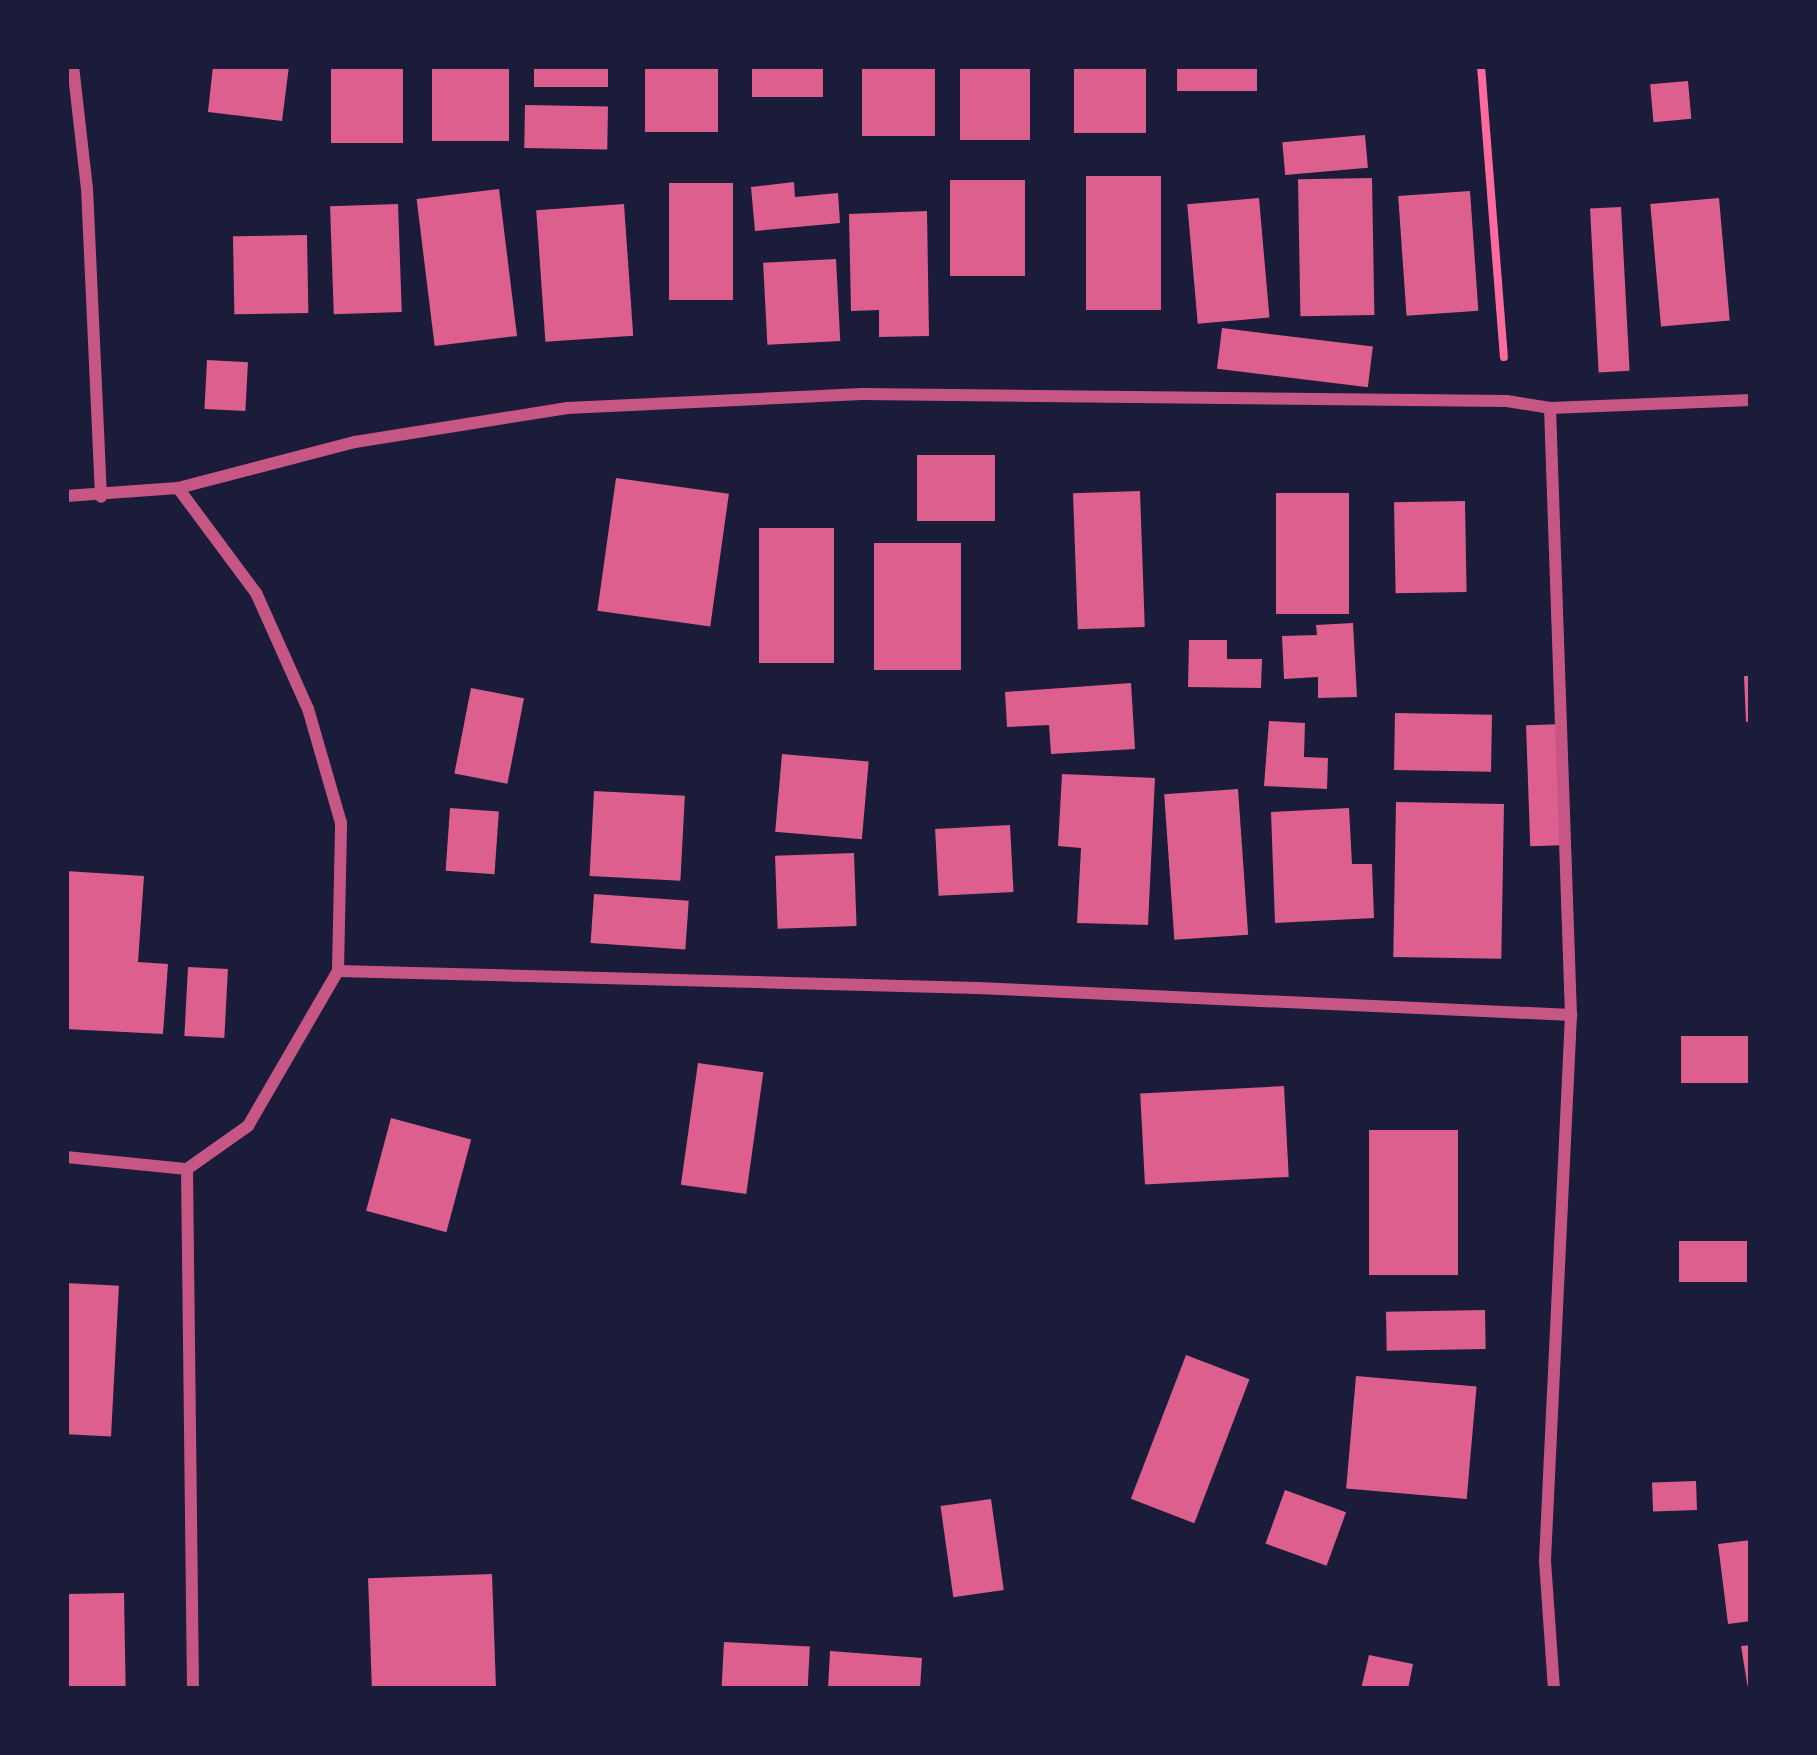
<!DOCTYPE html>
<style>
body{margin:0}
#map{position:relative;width:1817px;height:1755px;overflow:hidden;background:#1b1b3a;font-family:"Crimson Pro",serif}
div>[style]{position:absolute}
.building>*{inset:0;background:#dd5f8e;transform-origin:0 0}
.path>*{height:8px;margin:-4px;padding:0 4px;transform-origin:4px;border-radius:4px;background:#ff6b9d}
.minor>*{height:12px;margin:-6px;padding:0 6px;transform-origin:6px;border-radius:6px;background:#c65784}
span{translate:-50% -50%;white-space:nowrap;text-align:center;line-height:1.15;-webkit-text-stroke:10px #1b1b3a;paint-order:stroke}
.frame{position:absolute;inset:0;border:69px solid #1b1b3a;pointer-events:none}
</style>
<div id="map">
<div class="building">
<div style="clip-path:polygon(213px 66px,289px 66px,282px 121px,208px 112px)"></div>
<div style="left:331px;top:66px;width:72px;height:77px"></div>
<div style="left:432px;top:66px;width:77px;height:75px"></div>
<div style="left:534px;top:66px;width:74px;height:21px"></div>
<div style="left:645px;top:66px;width:73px;height:66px"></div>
<div style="left:752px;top:66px;width:71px;height:31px"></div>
<div style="left:862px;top:66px;width:73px;height:70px"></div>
<div style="left:960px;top:66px;width:70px;height:74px"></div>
<div style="left:1074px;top:66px;width:72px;height:67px"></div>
<div style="left:1177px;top:66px;width:80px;height:25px"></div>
<div style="left:1688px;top:81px;width:38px;height:38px;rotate:85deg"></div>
<div style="left:525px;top:105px;width:83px;height:43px;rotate:1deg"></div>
<div style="left:1365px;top:135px;width:33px;height:83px;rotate:85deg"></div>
<div style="left:1161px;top:176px;width:134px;height:75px;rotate:90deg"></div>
<div style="left:1372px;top:178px;width:137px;height:74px;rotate:89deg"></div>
<div style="left:950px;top:180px;width:75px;height:96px"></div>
<div style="clip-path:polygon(794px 182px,795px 197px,838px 193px,840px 223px,755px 231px,751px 187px)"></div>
<div style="left:669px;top:183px;width:64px;height:117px"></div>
<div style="left:499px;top:189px;width:148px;height:83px;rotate:83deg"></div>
<div style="left:1470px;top:191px;width:120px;height:72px;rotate:86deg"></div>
<div style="left:1259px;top:198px;width:120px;height:72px;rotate:85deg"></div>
<div style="left:1719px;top:198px;width:123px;height:69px;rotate:85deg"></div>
<div style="left:398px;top:204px;width:108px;height:68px;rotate:88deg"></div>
<div style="left:624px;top:204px;width:132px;height:88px;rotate:86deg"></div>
<div style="left:1621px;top:207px;width:164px;height:31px;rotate:87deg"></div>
<div style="clip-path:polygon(927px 211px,929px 336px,879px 337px,879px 310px,851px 311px,849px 214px)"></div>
<div style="left:307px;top:235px;width:78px;height:74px;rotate:89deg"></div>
<div style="left:836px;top:259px;width:82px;height:73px;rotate:87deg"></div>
<div style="left:1222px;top:328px;width:152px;height:41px;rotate:7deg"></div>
<div style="left:207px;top:360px;width:41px;height:49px;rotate:3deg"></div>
<div style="left:917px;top:455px;width:78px;height:66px"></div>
<div style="left:616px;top:478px;width:114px;height:134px;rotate:8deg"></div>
<div style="left:1140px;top:491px;width:136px;height:67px;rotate:88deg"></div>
<div style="left:1349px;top:493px;width:121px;height:73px;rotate:90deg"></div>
<div style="left:1465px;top:501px;width:91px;height:71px;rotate:89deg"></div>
<div style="left:759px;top:528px;width:75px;height:135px"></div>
<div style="left:961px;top:543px;width:127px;height:87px;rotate:90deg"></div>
<div style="clip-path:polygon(1353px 623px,1357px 697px,1318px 698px,1318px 677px,1284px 679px,1282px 636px,1317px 635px,1316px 625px)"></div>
<div style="clip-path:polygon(1189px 640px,1227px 640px,1227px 659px,1262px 659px,1261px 688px,1188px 687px)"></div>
<div style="clip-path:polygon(1744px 676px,1751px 676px,1751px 722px,1746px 722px)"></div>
<div style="clip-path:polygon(1131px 683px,1135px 749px,1051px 754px,1049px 725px,1007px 727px,1005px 692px)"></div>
<div style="left:471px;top:688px;width:54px;height:87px;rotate:11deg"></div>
<div style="left:1395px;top:713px;width:97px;height:57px;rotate:1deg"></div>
<div style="clip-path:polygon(1269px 721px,1305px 723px,1304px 757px,1328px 758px,1327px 789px,1264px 786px)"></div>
<div style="left:1564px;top:724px;width:121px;height:38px;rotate:88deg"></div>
<div style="left:782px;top:754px;width:87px;height:78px;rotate:5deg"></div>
<div style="clip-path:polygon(1062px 774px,1155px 778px,1148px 925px,1077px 923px,1081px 848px,1058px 846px)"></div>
<div style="left:1238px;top:789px;width:146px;height:74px;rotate:86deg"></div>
<div style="left:594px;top:791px;width:91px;height:85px;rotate:3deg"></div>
<div style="left:1396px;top:802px;width:108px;height:155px;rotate:1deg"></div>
<div style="left:450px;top:808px;width:49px;height:63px;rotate:4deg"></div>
<div style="clip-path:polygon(1349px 808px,1352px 864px,1372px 864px,1374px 918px,1275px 923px,1271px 812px)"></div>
<div style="left:1010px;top:825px;width:67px;height:75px;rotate:87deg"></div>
<div style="left:854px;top:853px;width:73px;height:79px;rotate:88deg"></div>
<div style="clip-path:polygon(66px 871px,144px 876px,138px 962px,168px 964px,163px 1034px,66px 1029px)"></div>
<div style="left:594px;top:894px;width:95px;height:49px;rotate:4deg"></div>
<div style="left:188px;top:967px;width:40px;height:69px;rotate:3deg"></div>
<div style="left:1751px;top:1036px;width:47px;height:70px;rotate:90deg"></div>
<div style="left:698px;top:1063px;width:66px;height:123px;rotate:8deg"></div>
<div style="left:1284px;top:1086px;width:91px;height:144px;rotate:87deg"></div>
<div style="left:391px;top:1118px;width:83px;height:96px;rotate:15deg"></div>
<div style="left:1369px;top:1130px;width:89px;height:145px"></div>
<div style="left:1747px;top:1241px;width:41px;height:68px;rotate:90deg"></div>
<div style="left:66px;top:1283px;width:53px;height:151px;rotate:3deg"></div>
<div style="left:1485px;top:1310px;width:39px;height:99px;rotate:89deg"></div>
<div style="left:1186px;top:1355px;width:68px;height:154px;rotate:21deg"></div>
<div style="left:1356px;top:1376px;width:121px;height:113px;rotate:5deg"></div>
<div style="left:1696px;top:1481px;width:29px;height:44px;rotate:88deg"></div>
<div style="left:1285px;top:1490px;width:65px;height:57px;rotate:20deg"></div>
<div style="left:991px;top:1499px;width:92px;height:51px;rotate:82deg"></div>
<div style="clip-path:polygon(1751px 1540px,1751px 1621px,1728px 1624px,1718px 1544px)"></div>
<div style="left:492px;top:1574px;width:115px;height:124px;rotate:88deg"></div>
<div style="left:124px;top:1593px;width:96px;height:58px;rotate:89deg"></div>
<div style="left:724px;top:1642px;width:86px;height:47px;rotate:3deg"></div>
<div style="clip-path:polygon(1751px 1645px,1751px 1689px,1748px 1689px,1741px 1646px)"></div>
<div style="clip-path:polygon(830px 1651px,922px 1658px,920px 1689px,828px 1689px)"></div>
<div style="clip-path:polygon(1369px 1655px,1413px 1664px,1408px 1689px,1361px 1689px)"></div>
</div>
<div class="path">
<div style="left:1481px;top:66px;width:292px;rotate:85.5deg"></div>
</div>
<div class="minor">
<div style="left:73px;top:66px;width:123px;rotate:83.5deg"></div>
<div style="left:87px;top:188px;width:309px;rotate:87.4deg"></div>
<div style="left:1550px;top:408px;width:607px;rotate:88.02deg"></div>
<div style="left:1571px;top:1015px;width:547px;rotate:92.73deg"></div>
<div style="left:1545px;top:1561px;width:128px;rotate:86deg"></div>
<div style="left:66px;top:496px;width:112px;rotate:-4.1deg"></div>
<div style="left:178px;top:488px;width:183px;rotate:-14.6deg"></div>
<div style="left:355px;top:442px;width:215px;rotate:-9.1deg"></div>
<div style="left:567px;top:408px;width:295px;rotate:-2.7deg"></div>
<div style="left:862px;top:394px;width:645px;rotate:0.62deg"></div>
<div style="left:1507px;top:401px;width:44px;rotate:9.2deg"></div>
<div style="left:1550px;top:408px;width:201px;rotate:-2.3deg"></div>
<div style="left:338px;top:971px;width:639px;rotate:1.52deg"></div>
<div style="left:977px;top:988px;width:595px;rotate:2.6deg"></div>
<div style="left:66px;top:1157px;width:122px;rotate:5.7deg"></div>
<div style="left:187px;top:1169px;width:75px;rotate:-35.2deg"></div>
<div style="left:248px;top:1126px;width:179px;rotate:-59.9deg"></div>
<div style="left:338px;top:971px;width:148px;rotate:-88.8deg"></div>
<div style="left:341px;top:823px;width:119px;rotate:-106.1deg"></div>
<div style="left:308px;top:709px;width:127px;rotate:-114.1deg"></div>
<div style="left:256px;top:593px;width:131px;rotate:-126.6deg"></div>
<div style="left:187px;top:1169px;width:520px;rotate:89.34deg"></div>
</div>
<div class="frame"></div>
</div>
